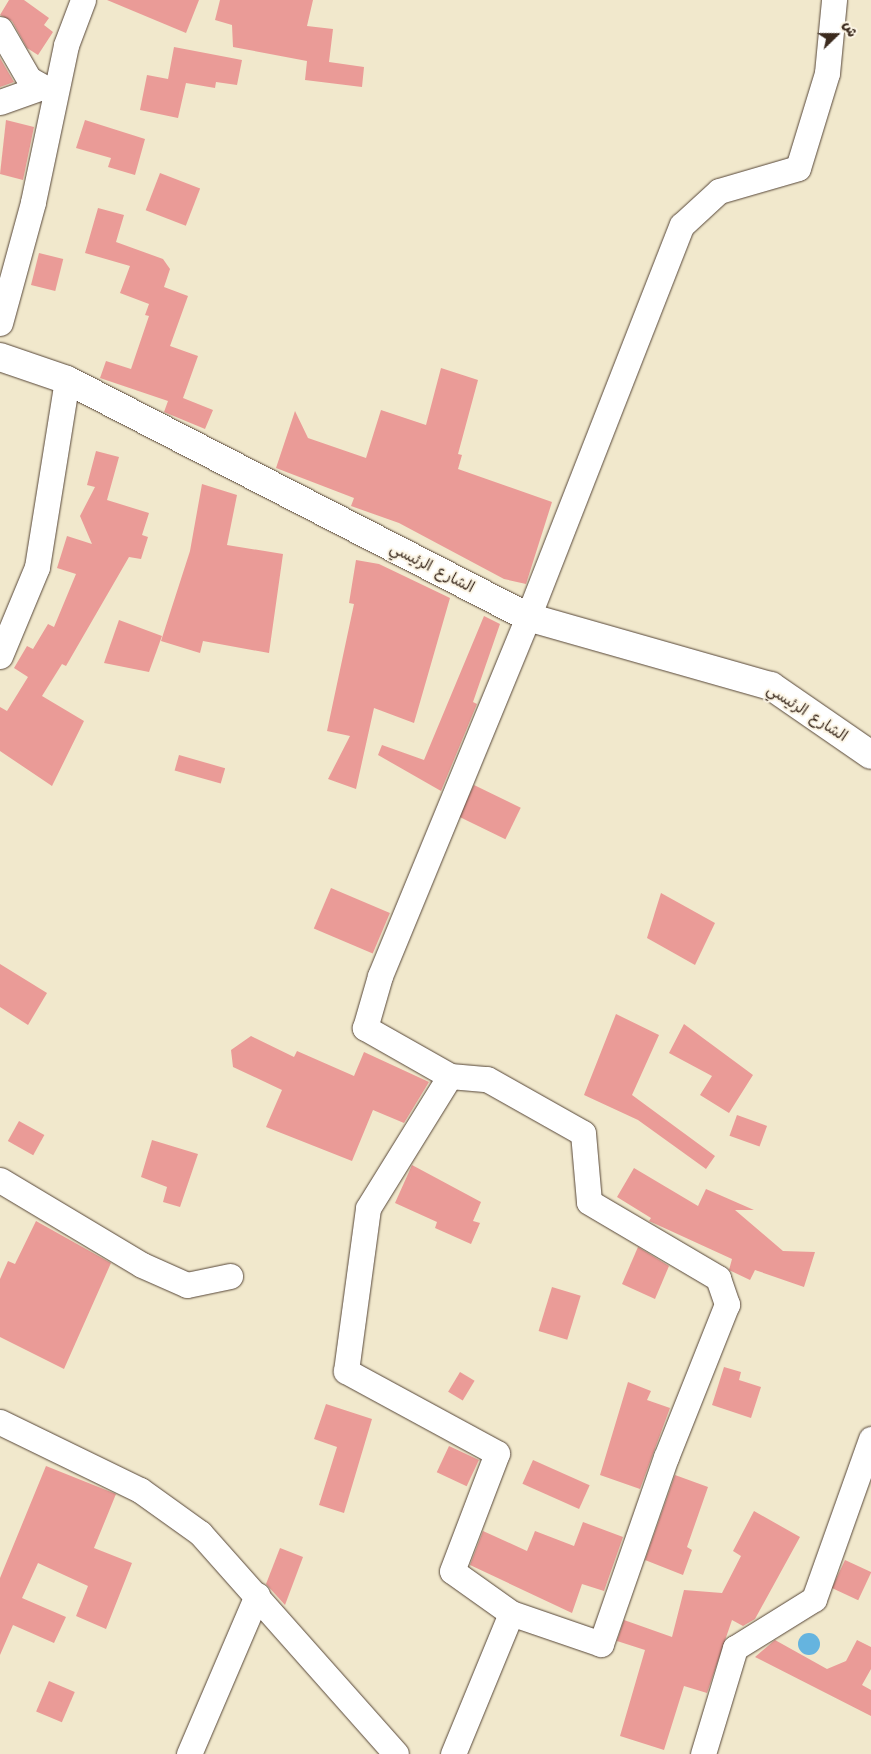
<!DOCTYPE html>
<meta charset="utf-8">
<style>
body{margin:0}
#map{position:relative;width:871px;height:1754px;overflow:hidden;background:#f1e8cc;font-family:"Architects Daughter","Playpen Sans Arabic",sans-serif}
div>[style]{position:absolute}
.water>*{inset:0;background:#65b4df}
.round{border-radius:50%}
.building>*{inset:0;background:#ea9b97;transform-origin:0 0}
.roads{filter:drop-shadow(0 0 1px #564638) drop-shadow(0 0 1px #564638)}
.street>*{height:25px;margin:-12.5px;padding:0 12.5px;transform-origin:12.5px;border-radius:12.5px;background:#fff}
.secondary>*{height:28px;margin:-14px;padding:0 14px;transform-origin:14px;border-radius:14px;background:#fff}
span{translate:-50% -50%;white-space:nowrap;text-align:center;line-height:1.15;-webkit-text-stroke:4px #fcf5e5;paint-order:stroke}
.street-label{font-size:15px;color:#3b2a1e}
.north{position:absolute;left:811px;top:10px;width:50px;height:50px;-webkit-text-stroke:4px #fcf5e5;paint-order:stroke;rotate:68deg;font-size:14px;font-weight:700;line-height:20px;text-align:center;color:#3b2a1e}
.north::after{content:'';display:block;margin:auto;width:18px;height:22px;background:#3b2a1e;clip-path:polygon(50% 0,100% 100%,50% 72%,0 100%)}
</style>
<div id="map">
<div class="water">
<div class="round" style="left:798px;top:1633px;width:22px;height:22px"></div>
</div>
<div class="building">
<div style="clip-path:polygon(9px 0,24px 0,49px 18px,44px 25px,53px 32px,38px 55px,27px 48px,12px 21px,0 15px)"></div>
<div style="clip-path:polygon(107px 0,199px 0,186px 33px)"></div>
<div style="clip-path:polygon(220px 0,313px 0,307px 26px,333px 29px,329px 62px,364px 67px,362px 87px,305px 80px,307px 61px,233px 47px,232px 25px,215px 20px)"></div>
<div style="clip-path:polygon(174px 47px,242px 60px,237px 85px,216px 82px,215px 88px,186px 83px,178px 118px,140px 110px,147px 75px,168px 79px)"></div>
<div style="clip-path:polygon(0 58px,14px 82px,0 87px)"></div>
<div style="clip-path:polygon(6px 120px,34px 127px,23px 180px,0 174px)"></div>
<div style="clip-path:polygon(85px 120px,145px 139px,135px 175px,108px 167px,111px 158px,76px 148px)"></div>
<div style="left:160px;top:173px;width:43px;height:40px;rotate:21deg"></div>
<div style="clip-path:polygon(98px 208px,124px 215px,116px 242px,163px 259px,170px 269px,164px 287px,188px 296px,170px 346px,198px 356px,183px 398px,213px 410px,205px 429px,164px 412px,168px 401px,100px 378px,106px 361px,131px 369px,149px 316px,145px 315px,149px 304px,120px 293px,130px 266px,85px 253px)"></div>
<div style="left:39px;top:253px;width:25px;height:33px;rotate:14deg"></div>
<div style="clip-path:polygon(441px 368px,478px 380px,458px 454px,462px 455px,458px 469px,552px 502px,526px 584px,504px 579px,399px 523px,351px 506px,354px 498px,276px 468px,295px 411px,308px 438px,366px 458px,381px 410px,426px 425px)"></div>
<div style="clip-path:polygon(96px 451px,119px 457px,107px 500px,149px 513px,142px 535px,148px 537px,141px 559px,129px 557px,66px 666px,62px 664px,42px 696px,84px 721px,52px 786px,0 751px,0 707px,7px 711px,28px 677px,14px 668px,27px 646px,33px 649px,48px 624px,54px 627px,76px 574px,57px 568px,67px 536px,92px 544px,80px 516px,95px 487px,87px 485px)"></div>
<div style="clip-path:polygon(202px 484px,237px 495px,227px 545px,283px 554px,269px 653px,203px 641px,200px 653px,161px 641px,190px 551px)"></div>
<div style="clip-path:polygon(356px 560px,379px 564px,450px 598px,414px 723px,374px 708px,356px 789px,328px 779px,350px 736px,327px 731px,354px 604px,349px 603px)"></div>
<div style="clip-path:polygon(484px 616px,500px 624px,473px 702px,477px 704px,441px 791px,378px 755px,382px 745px,424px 760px)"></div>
<div style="clip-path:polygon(119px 620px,162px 636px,149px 672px,104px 663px)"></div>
<div style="left:179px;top:755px;width:48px;height:16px;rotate:16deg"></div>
<div style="left:474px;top:785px;width:52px;height:35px;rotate:26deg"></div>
<div style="left:331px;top:888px;width:64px;height:44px;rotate:23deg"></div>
<div style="clip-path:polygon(661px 893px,715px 923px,695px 965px,647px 938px)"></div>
<div style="clip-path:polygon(0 964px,47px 993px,28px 1025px,0 1007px)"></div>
<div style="clip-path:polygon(616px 1014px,659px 1035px,632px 1095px,715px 1156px,706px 1169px,638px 1120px,584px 1095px)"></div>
<div style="clip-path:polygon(684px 1024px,753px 1075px,729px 1113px,700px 1095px,712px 1076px,669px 1053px)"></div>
<div style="clip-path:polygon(251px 1036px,294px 1057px,297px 1051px,354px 1076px,364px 1052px,429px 1082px,404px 1123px,373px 1110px,352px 1161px,266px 1127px,282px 1090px,233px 1067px,231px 1050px)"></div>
<div style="left:737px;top:1115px;width:32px;height:22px;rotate:20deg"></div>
<div style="left:19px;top:1121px;width:29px;height:23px;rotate:29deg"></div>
<div style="clip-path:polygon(152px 1140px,198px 1154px,180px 1207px,163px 1202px,167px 1187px,141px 1177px)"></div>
<div style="clip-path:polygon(412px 1165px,481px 1202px,473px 1221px,480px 1223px,471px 1244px,435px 1228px,437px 1222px,395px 1203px)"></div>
<div style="clip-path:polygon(634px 1168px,698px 1206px,706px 1189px,754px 1210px,735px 1210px,783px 1251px,815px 1252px,804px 1287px,755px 1270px,750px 1280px,729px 1270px,732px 1259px,649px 1221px,651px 1218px,617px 1197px)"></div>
<div style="clip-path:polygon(36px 1221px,111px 1263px,64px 1369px,0 1337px,0 1279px,8px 1261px,15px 1264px)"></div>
<div style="clip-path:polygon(638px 1247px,669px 1266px,655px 1299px,622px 1284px)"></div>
<div style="left:552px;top:1287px;width:30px;height:46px;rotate:17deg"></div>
<div style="clip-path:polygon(724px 1367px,741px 1372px,739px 1380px,761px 1387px,751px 1418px,712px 1405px)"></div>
<div style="left:460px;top:1372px;width:17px;height:23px;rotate:31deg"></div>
<div style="clip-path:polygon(628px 1382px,651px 1391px,647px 1400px,670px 1408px,640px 1489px,600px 1475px)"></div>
<div style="clip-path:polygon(326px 1404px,372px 1419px,344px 1513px,319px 1505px,337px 1447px,314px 1439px)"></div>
<div style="left:449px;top:1446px;width:33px;height:29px;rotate:25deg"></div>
<div style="left:533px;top:1460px;width:62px;height:26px;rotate:24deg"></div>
<div style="clip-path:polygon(46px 1466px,116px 1494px,94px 1548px,132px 1563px,106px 1629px,76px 1616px,88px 1586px,38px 1563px,22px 1598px,66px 1617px,54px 1643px,13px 1625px,0 1655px,0 1578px)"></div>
<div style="clip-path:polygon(675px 1475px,708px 1487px,687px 1547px,692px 1550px,683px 1575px,645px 1560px)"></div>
<div style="clip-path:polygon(754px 1511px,800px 1537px,755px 1619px,743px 1626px,732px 1620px,707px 1693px,684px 1686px,664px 1750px,620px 1736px,645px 1650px,617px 1641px,624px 1620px,672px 1637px,684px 1590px,722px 1593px,741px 1556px,733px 1551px)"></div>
<div style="clip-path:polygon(583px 1522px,623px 1537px,604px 1591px,582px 1584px,572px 1613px,470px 1565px,483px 1531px,527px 1551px,535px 1531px,574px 1546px)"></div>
<div style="clip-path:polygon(280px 1548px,303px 1557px,285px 1605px,266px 1584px)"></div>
<div style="left:845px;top:1560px;width:29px;height:31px;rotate:25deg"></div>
<div style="clip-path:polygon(775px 1640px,827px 1669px,846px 1661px,857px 1640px,871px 1647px,871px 1669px,862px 1685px,871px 1690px,871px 1716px,755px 1657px)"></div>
<div style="left:49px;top:1681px;width:28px;height:33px;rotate:23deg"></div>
</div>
<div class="roads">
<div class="street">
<div style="left:0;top:29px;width:58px;rotate:59.9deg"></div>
<div style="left:29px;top:79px;width:29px;rotate:29deg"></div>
<div style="left:0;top:102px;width:41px;rotate:-19.7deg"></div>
<div style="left:0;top:323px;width:125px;rotate:-74.7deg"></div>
<div style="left:33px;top:202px;width:160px;rotate:-78.1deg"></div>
<div style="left:66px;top:45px;width:48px;rotate:-69.3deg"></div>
<div style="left:0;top:656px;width:96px;rotate:-67.4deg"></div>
<div style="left:37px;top:567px;width:189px;rotate:-80.9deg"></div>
<div style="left:450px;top:1076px;width:37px;rotate:5deg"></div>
<div style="left:487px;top:1079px;width:110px;rotate:29.4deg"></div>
<div style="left:583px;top:1133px;width:69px;rotate:85deg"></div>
<div style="left:589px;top:1202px;width:150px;rotate:30.5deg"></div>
<div style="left:718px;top:1278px;width:28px;rotate:71deg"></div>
<div style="left:727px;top:1304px;width:165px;rotate:111.7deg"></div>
<div style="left:666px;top:1457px;width:198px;rotate:109.2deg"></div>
<div style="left:601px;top:1644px;width:95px;rotate:-161deg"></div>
<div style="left:0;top:1180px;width:165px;rotate:30.9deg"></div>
<div style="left:142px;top:1265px;width:49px;rotate:24deg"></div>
<div style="left:187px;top:1285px;width:44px;rotate:-11.8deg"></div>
<div style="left:0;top:1422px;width:156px;rotate:25.9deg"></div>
<div style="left:140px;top:1490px;width:74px;rotate:35.6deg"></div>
<div style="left:200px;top:1533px;width:295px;rotate:48.4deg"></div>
<div style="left:189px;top:1754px;width:173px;rotate:-66.8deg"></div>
<div style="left:453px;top:1754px;width:152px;rotate:-67.6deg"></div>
<div style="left:511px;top:1613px;width:72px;rotate:-144.6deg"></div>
<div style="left:452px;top:1571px;width:126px;rotate:-69.1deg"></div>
<div style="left:497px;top:1453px;width:172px;rotate:-151.5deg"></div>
<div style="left:346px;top:1371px;width:164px;rotate:-82.3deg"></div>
<div style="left:368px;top:1208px;width:155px;rotate:-58.2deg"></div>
<div style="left:450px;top:1076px;width:98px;rotate:-150.5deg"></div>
<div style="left:365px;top:1028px;width:54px;rotate:-73.9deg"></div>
<div style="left:380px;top:976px;width:388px;rotate:-67.6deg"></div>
<div style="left:528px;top:617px;width:421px;rotate:-68.6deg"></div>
<div style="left:682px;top:225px;width:50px;rotate:-42.6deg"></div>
<div style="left:719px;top:191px;width:82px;rotate:-16.2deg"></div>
<div style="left:798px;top:168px;width:99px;rotate:-73deg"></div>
<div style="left:827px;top:73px;width:73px;rotate:-84.5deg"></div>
<div style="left:703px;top:1754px;width:111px;rotate:-73.2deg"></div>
<div style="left:735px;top:1648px;width:93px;rotate:-31.8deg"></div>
<div style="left:814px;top:1599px;width:170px;rotate:-70.4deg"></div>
</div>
<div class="secondary">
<div style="left:0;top:357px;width:71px;rotate:18.9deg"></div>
<div style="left:67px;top:380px;width:518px;rotate:27.21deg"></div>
<div style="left:528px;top:617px;width:253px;rotate:15.9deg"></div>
<div style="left:771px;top:686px;width:121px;rotate:34.6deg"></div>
</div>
</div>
<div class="street-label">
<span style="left:432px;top:568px;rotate:27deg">الشارع الرئيسي</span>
<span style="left:807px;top:713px;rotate:33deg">الشارع الرئيسي</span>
</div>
<div class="north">ش</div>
</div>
